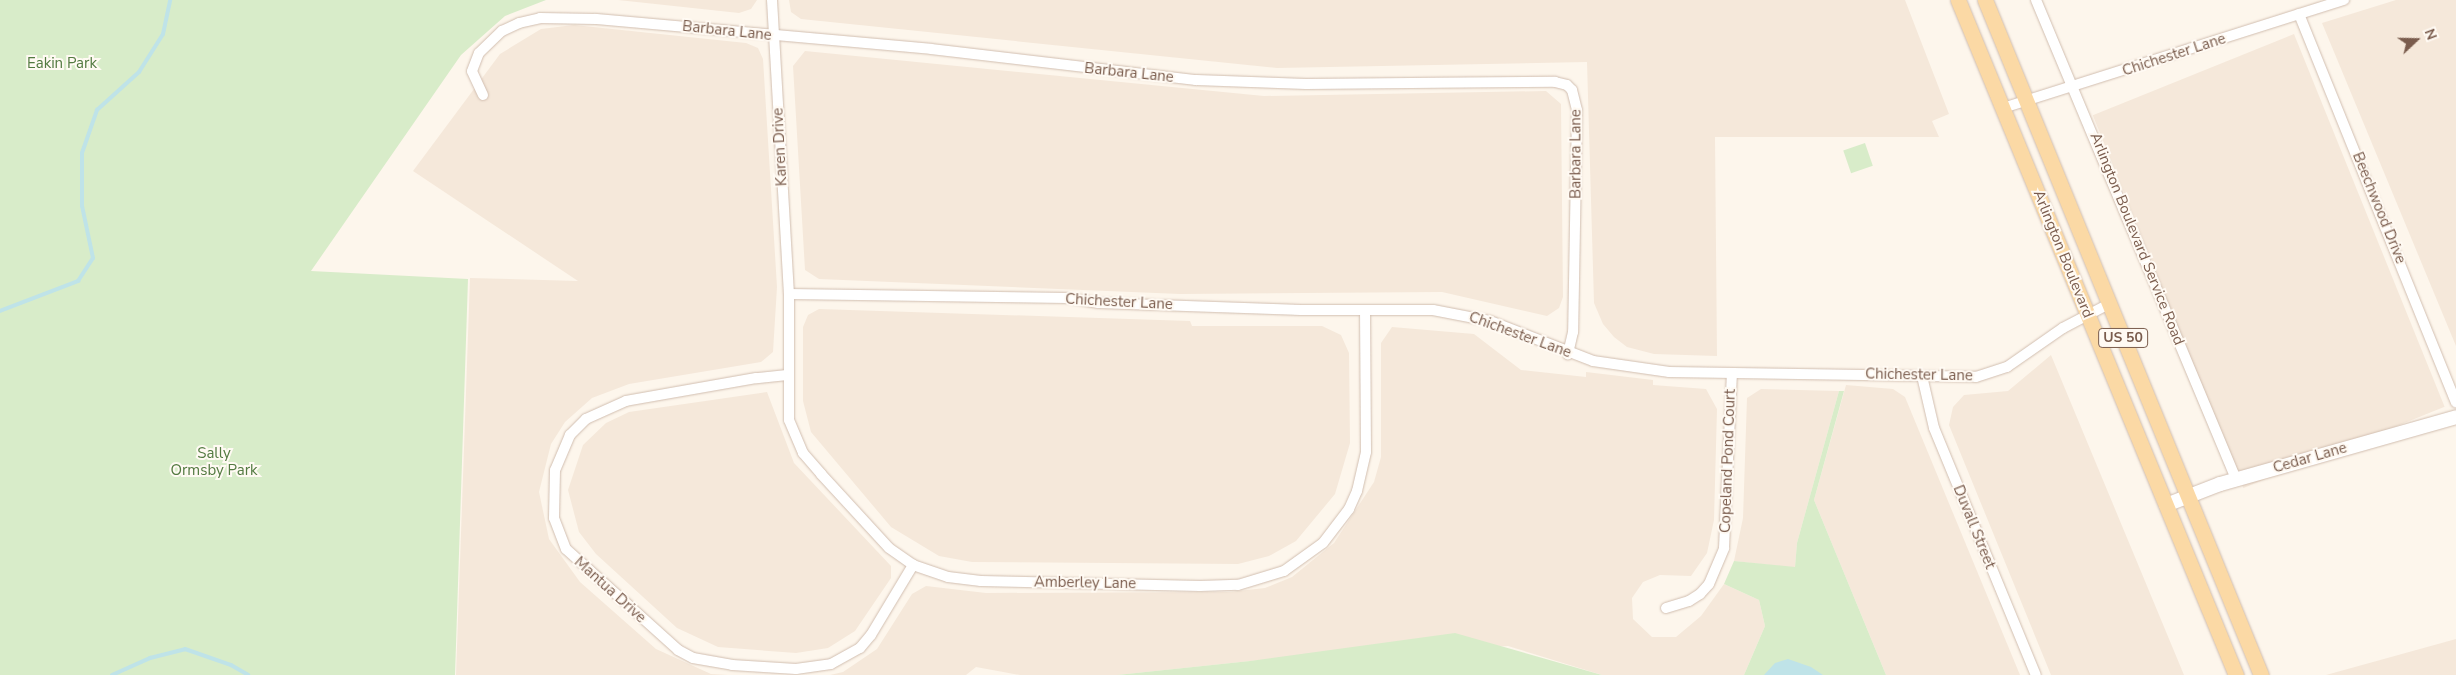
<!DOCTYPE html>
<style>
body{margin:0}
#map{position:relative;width:2456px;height:675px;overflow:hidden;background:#fdf6ec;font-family:"Nunito Sans",sans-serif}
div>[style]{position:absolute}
.residential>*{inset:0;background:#f5e8da;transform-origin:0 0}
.green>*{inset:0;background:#d8ecc9;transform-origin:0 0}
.water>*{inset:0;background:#bfe3e8}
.stream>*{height:4px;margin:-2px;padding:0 2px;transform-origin:2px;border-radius:2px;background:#bfe3e8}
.roads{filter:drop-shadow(0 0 1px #d1beb0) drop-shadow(0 0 1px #d1beb0)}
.street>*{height:10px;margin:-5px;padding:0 5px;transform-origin:5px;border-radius:5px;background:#fff}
.secondary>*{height:14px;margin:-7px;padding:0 7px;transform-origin:7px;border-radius:7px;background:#fff}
.primary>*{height:15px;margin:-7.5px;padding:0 7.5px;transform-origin:7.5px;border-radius:7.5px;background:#fbd9a5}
span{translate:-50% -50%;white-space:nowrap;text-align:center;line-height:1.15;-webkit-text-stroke:4px #fffaf3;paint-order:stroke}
.shield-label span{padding:1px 4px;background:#fffaf3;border:1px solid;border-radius:4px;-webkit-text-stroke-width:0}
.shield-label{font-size:14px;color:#7a5c4d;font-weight:700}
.street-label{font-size:15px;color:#7a5c4d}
.park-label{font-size:15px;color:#537a41}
.north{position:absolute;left:2391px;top:15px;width:50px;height:50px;-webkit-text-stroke:4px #fffaf3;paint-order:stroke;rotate:69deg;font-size:14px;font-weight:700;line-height:20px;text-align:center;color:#7a5c4d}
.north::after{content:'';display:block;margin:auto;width:18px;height:22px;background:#7a5c4d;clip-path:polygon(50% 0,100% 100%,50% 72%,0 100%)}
</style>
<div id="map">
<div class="residential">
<div style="clip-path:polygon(618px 0,757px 0,751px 9px,739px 13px)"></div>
<div style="clip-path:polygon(789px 0,1905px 0,1949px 114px,1932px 121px,1939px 137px,1715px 137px,1717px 356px,1654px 354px,1627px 347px,1614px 337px,1603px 324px,1594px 303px,1587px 62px,1277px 68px,801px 19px,791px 12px)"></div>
<div style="clip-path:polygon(2396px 0,2456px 0,2456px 346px,2322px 23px)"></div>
<div style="clip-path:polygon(574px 25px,746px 43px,758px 48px,763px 59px,777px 287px,773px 352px,761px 362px,629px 384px,592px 398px,565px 422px,551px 444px,539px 492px,549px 539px,580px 582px,656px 649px,711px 674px,728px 675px,456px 675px,470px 278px,578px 281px,413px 171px,500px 54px,541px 29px)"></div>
<div style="left:2294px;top:34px;width:402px;height:217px;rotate:68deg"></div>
<div style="clip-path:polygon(805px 51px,1264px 96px,1546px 91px,1561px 104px,1563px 297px,1559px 308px,1547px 316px,1442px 292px,1180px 294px,819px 279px,805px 270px,793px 66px)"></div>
<div style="clip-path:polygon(819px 309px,1190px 321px,1192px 326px,1322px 326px,1341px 335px,1349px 353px,1350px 443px,1335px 494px,1296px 541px,1269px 556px,1238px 564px,972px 562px,939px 556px,891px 527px,811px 432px,803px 401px,803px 327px,808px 315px)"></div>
<div style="clip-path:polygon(1392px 327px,1474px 334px,1521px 370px,1586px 377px,1586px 372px,1653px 380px,1653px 385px,1706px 389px,1717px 409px,1714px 520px,1707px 553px,1691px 576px,1660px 575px,1643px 582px,1632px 598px,1633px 619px,1652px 637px,1676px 637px,1701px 616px,1724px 584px,1759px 600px,1765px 626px,1744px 675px,1602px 675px,1508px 646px,1250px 661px,1117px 675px,1020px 675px,976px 667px,966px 675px,830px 675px,843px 672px,877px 649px,912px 594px,926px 586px,986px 593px,1229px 592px,1265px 588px,1292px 577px,1334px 543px,1374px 482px,1381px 457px,1381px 343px)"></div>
<div style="clip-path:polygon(2051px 355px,2184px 675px,2051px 675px,1949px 425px,1953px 407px,1964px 395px,2008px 391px)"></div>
<div style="clip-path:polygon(1846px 385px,1893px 389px,1905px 397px,2020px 675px,1886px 675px,1814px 500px)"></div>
<div style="clip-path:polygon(1761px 389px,1839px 391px,1797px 543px,1795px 568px,1734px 561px,1743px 518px,1747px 398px)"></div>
<div style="clip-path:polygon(767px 392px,794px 463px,891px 566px,891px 578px,855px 631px,828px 648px,796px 653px,718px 647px,677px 628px,596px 554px,579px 532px,568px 490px,583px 445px,606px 423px,629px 412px)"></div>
<div style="clip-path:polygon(2456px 639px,2456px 675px,2326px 675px)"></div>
</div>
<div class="green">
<div style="clip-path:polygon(0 0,546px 0,505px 16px,461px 55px,311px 271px,468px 279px,455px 675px,0 675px)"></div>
<div style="left:1865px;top:143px;width:24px;height:23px;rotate:71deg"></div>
<div style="clip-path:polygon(1839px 391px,1844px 391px,1814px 500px,1886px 675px,1744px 675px,1765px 626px,1759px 600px,1724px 584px,1734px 561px,1795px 567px,1797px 543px)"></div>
<div style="clip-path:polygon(1455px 633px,1602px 675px,1117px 675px,1250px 661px)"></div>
</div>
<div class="water">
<div style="clip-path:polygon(1788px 659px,1811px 667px,1823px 675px,1764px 675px,1775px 663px)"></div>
</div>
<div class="stream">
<div style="left:0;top:311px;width:84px;rotate:-21deg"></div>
<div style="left:78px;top:281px;width:27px;rotate:-57deg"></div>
<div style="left:93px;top:258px;width:53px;rotate:-101.9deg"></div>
<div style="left:82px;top:206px;width:53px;rotate:-90deg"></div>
<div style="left:82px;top:153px;width:46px;rotate:-70.8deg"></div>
<div style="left:97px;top:110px;width:57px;rotate:-42.1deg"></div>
<div style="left:139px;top:72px;width:45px;rotate:-57.7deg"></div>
<div style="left:163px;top:34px;width:35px;rotate:-78deg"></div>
<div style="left:112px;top:675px;width:42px;rotate:-24.1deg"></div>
<div style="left:150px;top:658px;width:36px;rotate:-14deg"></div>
<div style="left:185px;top:649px;width:49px;rotate:19.2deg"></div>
<div style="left:231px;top:665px;width:20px;rotate:30deg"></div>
</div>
<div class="roads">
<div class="street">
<div style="left:772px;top:0;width:294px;rotate:86.7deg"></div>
<div style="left:789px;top:294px;width:126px;rotate:90deg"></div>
<div style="left:789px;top:420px;width:36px;rotate:67deg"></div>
<div style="left:803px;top:453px;width:28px;rotate:49deg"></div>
<div style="left:821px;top:474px;width:100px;rotate:47.4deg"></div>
<div style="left:889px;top:548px;width:29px;rotate:35deg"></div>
<div style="left:913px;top:565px;width:37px;rotate:19deg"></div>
<div style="left:948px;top:577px;width:33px;rotate:7deg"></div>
<div style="left:981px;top:581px;width:219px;rotate:1.3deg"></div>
<div style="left:1200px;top:586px;width:38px;rotate:-2deg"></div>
<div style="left:1238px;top:585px;width:48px;rotate:-16.9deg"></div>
<div style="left:1284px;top:571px;width:48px;rotate:-35.7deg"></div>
<div style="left:1323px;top:543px;width:43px;rotate:-52.6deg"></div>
<div style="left:1349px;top:509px;width:20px;rotate:-66deg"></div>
<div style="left:1357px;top:491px;width:40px;rotate:-77deg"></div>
<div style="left:1366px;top:452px;width:142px;rotate:-90.4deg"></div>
<div style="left:2036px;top:0;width:519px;rotate:67.34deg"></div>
<div style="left:2299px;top:14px;width:419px;rotate:68deg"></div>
<div style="left:483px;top:95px;width:26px;rotate:-115deg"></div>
<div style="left:472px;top:71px;width:19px;rotate:-69deg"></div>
<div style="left:479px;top:53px;width:32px;rotate:-44deg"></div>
<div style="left:502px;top:31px;width:19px;rotate:-25deg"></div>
<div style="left:519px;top:23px;width:22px;rotate:-13deg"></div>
<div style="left:540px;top:18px;width:56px;rotate:1deg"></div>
<div style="left:596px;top:19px;width:336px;rotate:5.1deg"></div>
<div style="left:931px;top:49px;width:267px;rotate:6.7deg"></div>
<div style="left:1196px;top:80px;width:110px;rotate:2.1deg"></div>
<div style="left:1306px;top:84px;width:249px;rotate:-0.5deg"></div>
<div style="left:1555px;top:82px;width:12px;rotate:14deg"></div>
<div style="left:1567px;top:85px;width:7px;rotate:45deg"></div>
<div style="left:1572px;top:90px;width:21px;rotate:76deg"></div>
<div style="left:1577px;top:110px;width:222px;rotate:91deg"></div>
<div style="left:1573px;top:332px;width:23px;rotate:103deg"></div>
<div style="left:2003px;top:108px;width:358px;rotate:-17.6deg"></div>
<div style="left:789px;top:294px;width:278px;rotate:0.8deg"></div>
<div style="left:1067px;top:298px;width:32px;rotate:9deg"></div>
<div style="left:1099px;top:303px;width:202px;rotate:2deg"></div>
<div style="left:1301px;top:310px;width:132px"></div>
<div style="left:1433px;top:310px;width:58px;rotate:10.9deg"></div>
<div style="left:1490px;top:321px;width:110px;rotate:21.2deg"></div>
<div style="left:1593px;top:361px;width:77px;rotate:8.2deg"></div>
<div style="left:1669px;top:372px;width:307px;rotate:0.9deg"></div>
<div style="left:1976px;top:377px;width:33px;rotate:-18deg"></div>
<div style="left:2007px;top:367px;width:68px;rotate:-34.9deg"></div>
<div style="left:2063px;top:328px;width:52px;rotate:-27.6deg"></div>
<div style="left:787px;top:375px;width:31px;rotate:174deg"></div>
<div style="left:756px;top:378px;width:132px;rotate:170deg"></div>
<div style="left:626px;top:401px;width:44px;rotate:155.8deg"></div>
<div style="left:586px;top:419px;width:23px;rotate:135deg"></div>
<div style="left:570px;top:435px;width:38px;rotate:113deg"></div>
<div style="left:555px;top:470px;width:48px;rotate:91.2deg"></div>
<div style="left:554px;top:518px;width:33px;rotate:69deg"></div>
<div style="left:566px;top:549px;width:151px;rotate:42deg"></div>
<div style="left:678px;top:650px;width:17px;rotate:28deg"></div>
<div style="left:693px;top:658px;width:40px;rotate:10deg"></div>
<div style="left:732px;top:665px;width:64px;rotate:3.6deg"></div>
<div style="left:796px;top:669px;width:35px;rotate:-8deg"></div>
<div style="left:831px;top:664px;width:33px;rotate:-29deg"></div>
<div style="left:860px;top:648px;width:17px;rotate:-50deg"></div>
<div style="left:871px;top:635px;width:82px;rotate:-59deg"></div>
<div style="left:1922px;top:376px;width:53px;rotate:77deg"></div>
<div style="left:1934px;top:428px;width:267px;rotate:67.6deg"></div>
<div style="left:1666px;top:608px;width:24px;rotate:-17deg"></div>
<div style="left:1689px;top:601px;width:13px;rotate:-32deg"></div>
<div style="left:1700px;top:594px;width:13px;rotate:-48deg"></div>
<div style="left:1709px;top:584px;width:39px;rotate:-67deg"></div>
<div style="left:1724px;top:548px;width:174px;rotate:-87.4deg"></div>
</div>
<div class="secondary">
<div style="left:2166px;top:505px;width:58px;rotate:-21.3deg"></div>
<div style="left:2220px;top:484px;width:245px;rotate:-15.8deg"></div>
</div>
<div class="primary">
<div style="left:1958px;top:0;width:730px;rotate:67.62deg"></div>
<div style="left:1985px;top:0;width:729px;rotate:67.76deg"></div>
</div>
</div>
<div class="shield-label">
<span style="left:2123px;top:338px">US 50</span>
</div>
<div class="street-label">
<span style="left:727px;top:31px;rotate:6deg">Barbara Lane</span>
<span style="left:2174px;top:55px;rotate:-18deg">Chichester Lane</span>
<span style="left:1129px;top:73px;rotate:6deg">Barbara Lane</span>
<span style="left:780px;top:147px;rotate:-93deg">Karen Drive</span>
<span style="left:1576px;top:154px;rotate:-90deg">Barbara Lane</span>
<span style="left:2379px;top:208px;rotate:68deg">Beechwood Drive</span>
<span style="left:2137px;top:239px;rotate:68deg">Arlington Boulevard Service Road</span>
<span style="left:2063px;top:254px;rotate:68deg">Arlington Boulevard</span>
<span style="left:1119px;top:302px;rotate:3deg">Chichester Lane</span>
<span style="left:1520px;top:335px;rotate:20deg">Chichester Lane</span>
<span style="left:1919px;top:375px;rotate:1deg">Chichester Lane</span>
<span style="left:2310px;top:458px;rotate:-16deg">Cedar Lane</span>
<span style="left:1728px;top:461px;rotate:-88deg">Copeland Pond Court</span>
<span style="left:1974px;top:527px;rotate:68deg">Duvall Street</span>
<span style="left:1085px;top:583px;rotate:1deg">Amberley Lane</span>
<span style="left:610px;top:590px;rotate:42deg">Mantua Drive</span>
</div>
<div class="park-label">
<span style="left:62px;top:64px">Eakin Park</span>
<span style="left:214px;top:462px">Sally<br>Ormsby Park</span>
</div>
<div class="north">N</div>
</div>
